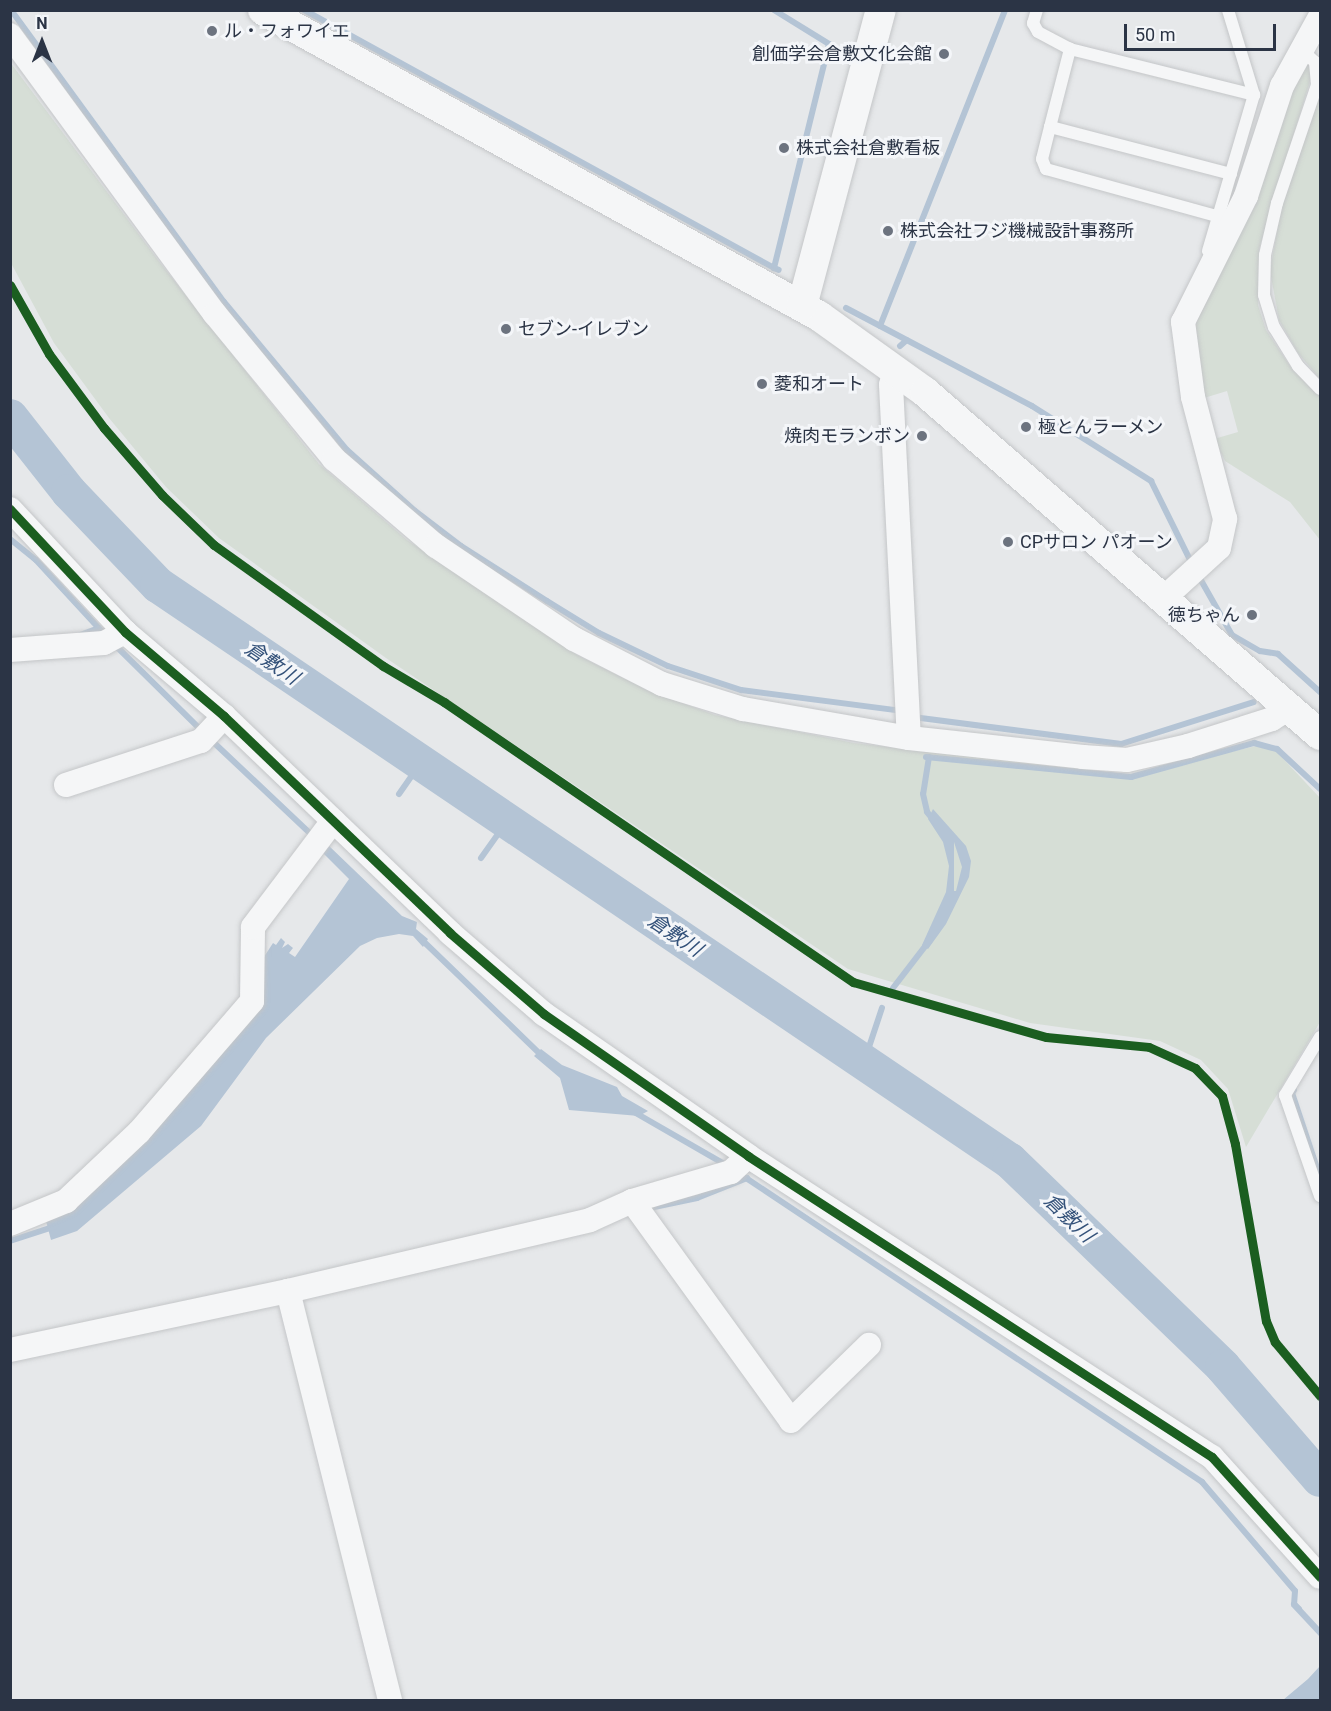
<!DOCTYPE html>
<meta charset="utf-8">
<style>
body{margin:0}
#map{position:relative;width:1331px;height:1711px;overflow:hidden;background:#e6e8ea;font-family:Roboto,"Noto Sans JP",sans-serif}
div>[style]{position:absolute}
.green>*{inset:0;background:#d6ded6}
.water>*{inset:0;background:#b4c4d5}
.stream>*{height:6px;margin:-3px;padding:0 3px;transform-origin:3px;border-radius:3px;background:#b4c4d5}
.river>*{height:36px;margin:-18px;padding:0 18px;transform-origin:18px;border-radius:18px;background:#b4c4d5}
.roads{filter:drop-shadow(0 0 2px #c4c6c8) drop-shadow(0 0 2px #c4c6c8)}
.service>*{height:12px;margin:-6px;padding:0 6px;transform-origin:6px;border-radius:6px;background:#f5f6f7}
.minor>*{height:24px;margin:-12px;padding:0 12px;transform-origin:12px;border-radius:12px;background:#f5f6f7}
.tertiary>*{height:30px;margin:-15px;padding:0 15px;transform-origin:15px;border-radius:15px;background:#f5f6f7}
.cycleway>*{height:9px;margin:-4.5px;padding:0 4.5px;transform-origin:4.5px;border-radius:4.5px;background:#1b5e20}
.dots>*{width:16px;height:16px;translate:-50% -50%;box-sizing:border-box;border:3px solid #f4f6f9;border-radius:50%}
span{translate:-50% -50%;white-space:nowrap;text-align:center;line-height:1.15;-webkit-text-stroke:6px #f4f6f9;paint-order:stroke}
.poi-label{font-size:18px;color:#2b3445}
.left{translate:0 -50%;text-align:left}
.right{translate:-100% -50%;text-align:right}
.water-label{font-size:20px;color:#34527a;font-style:italic}
.frame{position:absolute;inset:0;border:12px solid #2b3445;pointer-events:none}
.north{position:absolute;left:12px;top:12px;width:60px;height:60px;-webkit-text-stroke:4px #f4f6f9;paint-order:stroke;rotate:0deg;font-size:16px;font-weight:700;line-height:24px;text-align:center;color:#2b3445}
.north::after{content:'';display:block;margin:auto;width:21px;height:27px;background:#2b3445;clip-path:polygon(50% 0,100% 100%,50% 72%,0 100%)}
.scale{position:absolute;left:1124px;top:24px;width:152px;height:27px;box-sizing:border-box;border:3px solid #2b3445;border-top:0;padding-left:8px;font-size:18px;line-height:21px;white-space:nowrap;color:#2b3445;-webkit-text-stroke:4px #f4f6f9;paint-order:stroke}
</style>
<div id="map">
<div class="green">
<div style="clip-path:polygon(10px 62px,161px 264px,319px 464px,407px 540px,577px 655px,649px 691px,715px 715px,854px 743px,1131px 775px,1256px 746px,1276px 751px,1320px 798px,1320px 1022px,1246px 1147px,1228px 1089px,1201px 1060px,1160px 1041px,1030px 1023px,848px 969px,386px 658px,219px 538px,166px 487px,109px 418px,54px 343px,11px 263px)"></div>
<div style="clip-path:polygon(1305px 65px,1310px 65px,1311px 78px,1259px 249px,1258px 305px,1266px 330px,1292px 369px,1320px 396px,1320px 540px,1290px 502px,1225px 461px,1214px 439px,1238px 432px,1227px 391px,1204px 398px,1188px 327px)"></div>
<div style="clip-path:polygon(1320px 95px,1320px 379px,1298px 353px,1279px 320px,1270px 271px,1281px 209px)"></div>
</div>
<div class="water">
<div style="clip-path:polygon(evenodd,933px 809px,966px 846px,971px 861px,969px 877px,946px 924px,928px 949px,922px 945px,946px 892px,949px 866px,943px 842px,928px 819px,933px 809px,954px 842px,962px 867px,956px 891px,954px 891px,954px 842px)"></div>
<div style="clip-path:polygon(327px 844px,402px 916px,417px 922px,416px 929px,428px 939px,423px 947px,413px 936px,399px 934px,377px 938px,360px 946px,266px 1038px,201px 1126px,77px 1231px,51px 1240px,46px 1221px,238px 1027px,260px 963px,273px 943px,276px 945px,281px 938px,285px 942px,282px 948px,288px 944px,293px 948px,289px 953px,295px 957px,349px 879px,321px 851px)"></div>
<div style="clip-path:polygon(541px 1049px,562px 1065px,617px 1087px,622px 1096px,648px 1111px,639px 1116px,569px 1110px,560px 1078px,534px 1056px)"></div>
<div style="clip-path:polygon(1296px 1602px,1320px 1628px,1320px 1637px,1291px 1606px)"></div>
<div style="clip-path:polygon(1320px 1666px,1320px 1700px,1283px 1700px,1308px 1679px)"></div>
</div>
<div class="stream">
<div style="left:11px;top:10px;width:361px;rotate:53.9deg"></div>
<div style="left:224px;top:302px;width:192px;rotate:50.3deg"></div>
<div style="left:347px;top:450px;width:91px;rotate:41.9deg"></div>
<div style="left:415px;top:511px;width:58px;rotate:37.3deg"></div>
<div style="left:461px;top:546px;width:102px;rotate:32.6deg"></div>
<div style="left:547px;top:601px;width:61px;rotate:31.6deg"></div>
<div style="left:599px;top:633px;width:76px;rotate:25.6deg"></div>
<div style="left:668px;top:666px;width:77px;rotate:18.2deg"></div>
<div style="left:741px;top:690px;width:162px;rotate:7.4deg"></div>
<div style="left:304px;top:10px;width:536px;rotate:28.76deg"></div>
<div style="left:774px;top:10px;width:65px;rotate:31.7deg"></div>
<div style="left:829px;top:44px;width:231px;rotate:103.8deg"></div>
<div style="left:774px;top:268px;width:5px;rotate:22deg"></div>
<div style="left:846px;top:308px;width:210px;rotate:27.8deg"></div>
<div style="left:1032px;top:406px;width:141px;rotate:32.2deg"></div>
<div style="left:1151px;top:481px;width:95px;rotate:63.7deg"></div>
<div style="left:880px;top:326px;width:340px;rotate:-68.4deg"></div>
<div style="left:900px;top:346px;width:9px;rotate:-41deg"></div>
<div style="left:10px;top:539px;width:33px;rotate:39deg"></div>
<div style="left:36px;top:560px;width:105px;rotate:47.3deg"></div>
<div style="left:1198px;top:575px;width:69px;rotate:60.5deg"></div>
<div style="left:1232px;top:635px;width:32px;rotate:30deg"></div>
<div style="left:1260px;top:651px;width:18px;rotate:9deg"></div>
<div style="left:1278px;top:654px;width:57px;rotate:42.1deg"></div>
<div style="left:80px;top:635px;width:20px;rotate:-20deg"></div>
<div style="left:114px;top:644px;width:125px;rotate:44.7deg"></div>
<div style="left:913px;top:717px;width:210px;rotate:7.4deg"></div>
<div style="left:1121px;top:744px;width:139px;rotate:-17.5deg"></div>
<div style="left:210px;top:739px;width:143px;rotate:43.3deg"></div>
<div style="left:926px;top:757px;width:206px;rotate:5.6deg"></div>
<div style="left:1131px;top:777px;width:128px;rotate:-15.5deg"></div>
<div style="left:1254px;top:743px;width:24px;rotate:15deg"></div>
<div style="left:1277px;top:749px;width:59px;rotate:42.9deg"></div>
<div style="left:929px;top:757px;width:37px;rotate:99deg"></div>
<div style="left:923px;top:794px;width:18px;rotate:77deg"></div>
<div style="left:927px;top:812px;width:13px;rotate:51deg"></div>
<div style="left:399px;top:794px;width:39px;rotate:-55deg"></div>
<div style="left:481px;top:858px;width:47px;rotate:-54.6deg"></div>
<div style="left:421px;top:939px;width:170px;rotate:44deg"></div>
<div style="left:893px;top:988px;width:61px;rotate:-52.4deg"></div>
<div style="left:864px;top:1062px;width:57px;rotate:-71.6deg"></div>
<div style="left:1294px;top:1090px;width:4px;rotate:124deg"></div>
<div style="left:1292px;top:1093px;width:89px;rotate:71.6deg"></div>
<div style="left:634px;top:1112px;width:106px;rotate:29.9deg"></div>
<div style="left:737px;top:1172px;width:559px;rotate:33.69deg"></div>
<div style="left:1202px;top:1482px;width:143px;rotate:49.5deg"></div>
<div style="left:1295px;top:1591px;width:13px;rotate:94deg"></div>
<div style="left:1294px;top:1604px;width:7px;rotate:45deg"></div>
<div style="left:654px;top:1207px;width:44px;rotate:-11.8deg"></div>
<div style="left:697px;top:1198px;width:54px;rotate:-21.8deg"></div>
<div style="left:10px;top:1241px;width:48px;rotate:-18.1deg"></div>
</div>
<div class="river">
<div style="left:10px;top:417px;width:95px;rotate:51.8deg"></div>
<div style="left:69px;top:492px;width:129px;rotate:46.3deg"></div>
<div style="left:158px;top:585px;width:1028px;rotate:34.06deg"></div>
<div style="left:1010px;top:1161px;width:296px;rotate:44deg"></div>
<div style="left:1223px;top:1367px;width:148px;rotate:49.1deg"></div>
</div>
<div class="roads">
<div class="service">
<div style="left:1037px;top:10px;width:14px;rotate:107deg"></div>
<div style="left:1033px;top:23px;width:10px;rotate:61deg"></div>
<div style="left:1038px;top:32px;width:36px;rotate:28deg"></div>
<div style="left:1302px;top:50px;width:18px;rotate:43deg"></div>
<div style="left:1315px;top:62px;width:23px;rotate:85deg"></div>
<div style="left:1317px;top:85px;width:125px;rotate:108.7deg"></div>
<div style="left:1277px;top:203px;width:53px;rotate:103deg"></div>
<div style="left:1265px;top:255px;width:40px;rotate:91.4deg"></div>
<div style="left:1264px;top:295px;width:34px;rotate:73deg"></div>
<div style="left:1274px;top:327px;width:46px;rotate:58.4deg"></div>
<div style="left:1298px;top:366px;width:32px;rotate:46deg"></div>
<div style="left:1050px;top:127px;width:33px;rotate:104deg"></div>
<div style="left:1042px;top:159px;width:11px;rotate:68deg"></div>
<div style="left:1046px;top:169px;width:173px;rotate:15.4deg"></div>
<div style="left:1231px;top:174px;width:187px;rotate:-165.4deg"></div>
<div style="left:1050px;top:127px;width:81px;rotate:-75.6deg"></div>
<div style="left:1070px;top:49px;width:190px;rotate:14deg"></div>
<div style="left:1208px;top:251px;width:163px;rotate:-73.6deg"></div>
<div style="left:1254px;top:95px;width:89px;rotate:-107deg"></div>
<div style="left:1320px;top:1037px;width:68px;rotate:121.1deg"></div>
<div style="left:1285px;top:1095px;width:107px;rotate:70.9deg"></div>
</div>
<div class="minor">
<div style="left:10px;top:35px;width:346px;rotate:53.7deg"></div>
<div style="left:215px;top:314px;width:188px;rotate:50.6deg"></div>
<div style="left:334px;top:459px;width:134px;rotate:40.5deg"></div>
<div style="left:436px;top:546px;width:166px;rotate:34deg"></div>
<div style="left:574px;top:639px;width:99px;rotate:27.1deg"></div>
<div style="left:662px;top:684px;width:85px;rotate:17.2deg"></div>
<div style="left:743px;top:709px;width:169px;rotate:9.9deg"></div>
<div style="left:909px;top:738px;width:175px;rotate:6.2deg"></div>
<div style="left:1083px;top:757px;width:44px;rotate:3.9deg"></div>
<div style="left:1127px;top:760px;width:63px;rotate:-12.9deg"></div>
<div style="left:1188px;top:746px;width:88px;rotate:-17.8deg"></div>
<div style="left:1272px;top:719px;width:20px;rotate:-33deg"></div>
<div style="left:895px;top:369px;width:16px;rotate:104deg"></div>
<div style="left:891px;top:385px;width:353px;rotate:87.1deg"></div>
<div style="left:10px;top:509px;width:168px;rotate:46.9deg"></div>
<div style="left:125px;top:632px;width:130px;rotate:40.3deg"></div>
<div style="left:224px;top:716px;width:313px;rotate:43.8deg"></div>
<div style="left:450px;top:933px;width:124px;rotate:40.8deg"></div>
<div style="left:544px;top:1014px;width:249px;rotate:34.8deg"></div>
<div style="left:748px;top:1156px;width:553px;rotate:32.97deg"></div>
<div style="left:1212px;top:1457px;width:161px;rotate:48deg"></div>
<div style="left:1164px;top:598px;width:74px;rotate:-42.3deg"></div>
<div style="left:1219px;top:548px;width:30px;rotate:-78deg"></div>
<div style="left:1225px;top:519px;width:126px;rotate:-104.7deg"></div>
<div style="left:1193px;top:397px;width:76px;rotate:-97.6deg"></div>
<div style="left:1183px;top:322px;width:141px;rotate:-63.4deg"></div>
<div style="left:1246px;top:196px;width:116px;rotate:-71.9deg"></div>
<div style="left:1282px;top:86px;width:79px;rotate:-61.2deg"></div>
<div style="left:10px;top:650px;width:94px;rotate:-4.3deg"></div>
<div style="left:104px;top:643px;width:24px;rotate:-28deg"></div>
<div style="left:66px;top:785px;width:142px;rotate:-18.1deg"></div>
<div style="left:201px;top:741px;width:34px;rotate:-47deg"></div>
<div style="left:632px;top:1201px;width:271px;rotate:54.1deg"></div>
<div style="left:791px;top:1421px;width:109px;rotate:-44.3deg"></div>
<div style="left:10px;top:1224px;width:61px;rotate:-22.3deg"></div>
<div style="left:66px;top:1201px;width:100px;rotate:-43.4deg"></div>
<div style="left:139px;top:1132px;width:173px;rotate:-49.2deg"></div>
<div style="left:252px;top:1001px;width:74px;rotate:-89.2deg"></div>
<div style="left:253px;top:927px;width:133px;rotate:-53deg"></div>
<div style="left:288px;top:1291px;width:422px;rotate:76deg"></div>
<div style="left:10px;top:1350px;width:284px;rotate:-12deg"></div>
<div style="left:288px;top:1291px;width:310px;rotate:-13.2deg"></div>
<div style="left:590px;top:1220px;width:46px;rotate:-24.3deg"></div>
<div style="left:632px;top:1201px;width:103px;rotate:-16.3deg"></div>
<div style="left:731px;top:1172px;width:23px;rotate:-43deg"></div>
</div>
<div class="tertiary">
<div style="left:263px;top:10px;width:635px;rotate:28.83deg"></div>
<div style="left:819px;top:316px;width:130px;rotate:35.6deg"></div>
<div style="left:925px;top:392px;width:523px;rotate:40.97deg"></div>
<div style="left:802px;top:306px;width:306px;rotate:-75.1deg"></div>
</div>
</div>
<div class="cycleway">
<div style="left:10px;top:285px;width:79px;rotate:60.5deg"></div>
<div style="left:49px;top:354px;width:92px;rotate:53.4deg"></div>
<div style="left:104px;top:428px;width:89px;rotate:49.1deg"></div>
<div style="left:162px;top:495px;width:72px;rotate:43.9deg"></div>
<div style="left:214px;top:545px;width:208px;rotate:35.6deg"></div>
<div style="left:383px;top:666px;width:71px;rotate:30.5deg"></div>
<div style="left:444px;top:702px;width:496px;rotate:34.4deg"></div>
<div style="left:853px;top:982px;width:201px;rotate:15.9deg"></div>
<div style="left:1046px;top:1037px;width:103px;rotate:5.5deg"></div>
<div style="left:1149px;top:1047px;width:51px;rotate:24.5deg"></div>
<div style="left:1195px;top:1068px;width:39px;rotate:46deg"></div>
<div style="left:1222px;top:1096px;width:50px;rotate:74.8deg"></div>
<div style="left:1235px;top:1144px;width:180px;rotate:80.1deg"></div>
<div style="left:1266px;top:1321px;width:23px;rotate:67deg"></div>
<div style="left:1275px;top:1342px;width:70px;rotate:50.2deg"></div>
<div style="left:10px;top:509px;width:168px;rotate:46.9deg"></div>
<div style="left:125px;top:632px;width:130px;rotate:40.3deg"></div>
<div style="left:224px;top:716px;width:313px;rotate:43.8deg"></div>
<div style="left:450px;top:933px;width:124px;rotate:40.8deg"></div>
<div style="left:544px;top:1014px;width:249px;rotate:34.8deg"></div>
<div style="left:748px;top:1156px;width:553px;rotate:32.97deg"></div>
<div style="left:1212px;top:1457px;width:161px;rotate:48deg"></div>
</div>
<div class="dots">
<div style="left:212px;top:31px;background:#6c737f"></div>
<div style="left:944px;top:54px;background:#6c737f"></div>
<div style="left:784px;top:148px;background:#6c737f"></div>
<div style="left:888px;top:231px;background:#6c737f"></div>
<div style="left:506px;top:329px;background:#6c737f"></div>
<div style="left:762px;top:384px;background:#6c737f"></div>
<div style="left:1026px;top:427px;background:#6c737f"></div>
<div style="left:922px;top:436px;background:#6c737f"></div>
<div style="left:1008px;top:542px;background:#6c737f"></div>
<div style="left:1252px;top:615px;background:#6c737f"></div>
</div>
<div class="poi-label">
<span class="left" style="left:224px;top:31px">ル・フォワイエ</span>
<span class="right" style="left:932px;top:54px">創価学会倉敷文化会館</span>
<span class="left" style="left:796px;top:148px">株式会社倉敷看板</span>
<span class="left" style="left:900px;top:231px">株式会社フジ機械設計事務所</span>
<span class="left" style="left:518px;top:329px">セブン-イレブン</span>
<span class="left" style="left:774px;top:384px">菱和オート</span>
<span class="left" style="left:1038px;top:427px">極とんラーメン</span>
<span class="right" style="left:910px;top:436px">焼肉モランボン</span>
<span class="left" style="left:1020px;top:542px">CPサロン パオーン</span>
<span class="right" style="left:1240px;top:615px">徳ちゃん</span>
</div>
<div class="water-label">
<span style="left:272px;top:663px;rotate:34deg">倉敷川</span>
<span style="left:675px;top:935px;rotate:34deg">倉敷川</span>
<span style="left:1069px;top:1218px;rotate:44deg">倉敷川</span>
</div>
<div class="frame"></div>
<div class="north">N</div>
<div class="scale">50 m</div>
</div>
